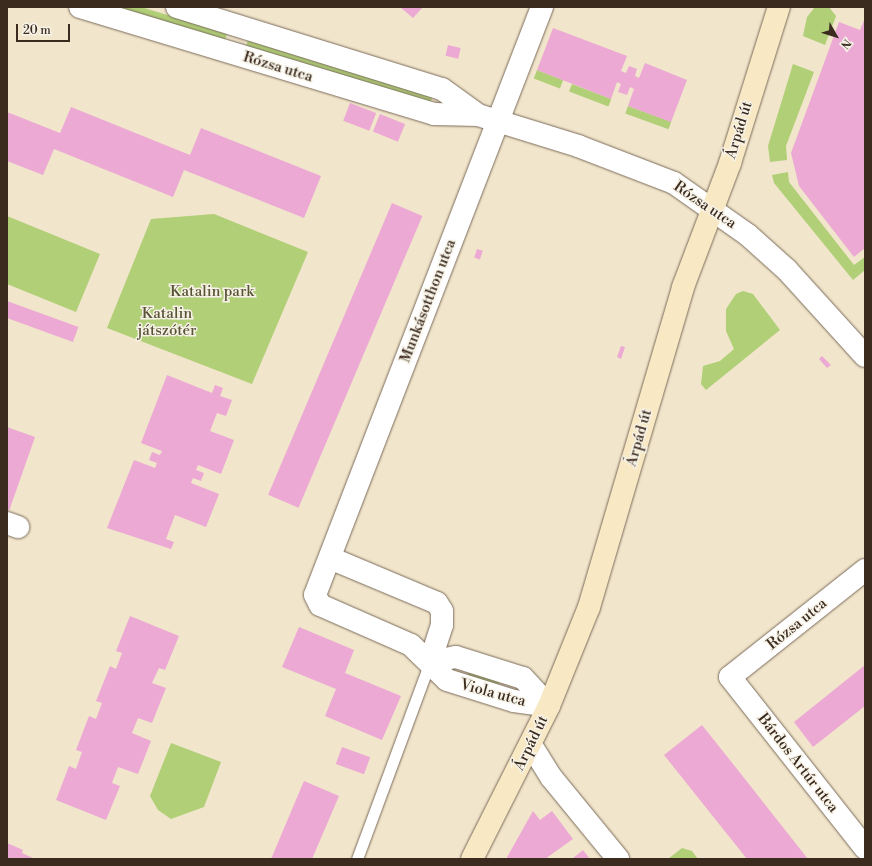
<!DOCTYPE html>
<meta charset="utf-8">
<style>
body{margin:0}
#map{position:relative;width:872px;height:866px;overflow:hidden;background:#f1e5cb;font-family:"Libre Bodoni",serif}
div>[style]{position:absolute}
.green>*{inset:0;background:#b0cf77;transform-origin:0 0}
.building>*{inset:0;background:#eca9d4;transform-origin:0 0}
.roads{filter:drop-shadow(0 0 1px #7b6b5b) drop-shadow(0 0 1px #7b6b5b)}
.service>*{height:11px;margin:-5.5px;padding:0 5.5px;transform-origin:5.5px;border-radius:5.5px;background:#fff}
.minor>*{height:22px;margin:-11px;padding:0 11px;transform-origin:11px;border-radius:11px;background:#fff}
.tertiary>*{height:22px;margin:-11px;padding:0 11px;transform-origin:11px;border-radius:11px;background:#fff}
.secondary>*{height:22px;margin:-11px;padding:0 11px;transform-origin:11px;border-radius:11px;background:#f8e8c3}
span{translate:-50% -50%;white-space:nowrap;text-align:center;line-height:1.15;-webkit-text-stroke:3px #f7f3e8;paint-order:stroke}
.street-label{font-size:15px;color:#3b2a1e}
.park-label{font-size:15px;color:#585334}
.frame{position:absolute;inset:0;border:8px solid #3b2a1e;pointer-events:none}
.north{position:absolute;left:816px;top:16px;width:40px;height:40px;-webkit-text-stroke:3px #f7f3e8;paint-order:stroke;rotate:129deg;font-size:11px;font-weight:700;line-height:16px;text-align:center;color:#3b2a1e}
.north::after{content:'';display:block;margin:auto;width:14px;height:18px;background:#3b2a1e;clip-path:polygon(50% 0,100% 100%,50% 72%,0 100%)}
.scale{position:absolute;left:16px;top:24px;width:54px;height:18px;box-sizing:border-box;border:2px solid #3b2a1e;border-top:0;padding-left:5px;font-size:12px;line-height:14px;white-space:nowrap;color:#3b2a1e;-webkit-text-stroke:3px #f7f3e8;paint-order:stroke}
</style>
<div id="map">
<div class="green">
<div style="clip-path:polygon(114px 7px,141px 7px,227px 33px,225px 41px)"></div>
<div style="clip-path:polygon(815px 7px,829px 7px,836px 16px,825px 45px,803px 36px,807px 17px)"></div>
<div style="left:248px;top:40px;width:193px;height:7px;rotate:17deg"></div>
<div style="clip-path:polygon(793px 64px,814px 72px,786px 146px,787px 160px,770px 162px,768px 146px)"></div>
<div style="left:537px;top:70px;width:28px;height:9px;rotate:21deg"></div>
<div style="left:572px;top:84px;width:42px;height:8px;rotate:21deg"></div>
<div style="left:628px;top:106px;width:46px;height:8px;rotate:20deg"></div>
<div style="clip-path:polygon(788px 172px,789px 182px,854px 265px,865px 257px,865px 270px,853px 280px,774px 183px,772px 175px)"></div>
<div style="clip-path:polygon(214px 214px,308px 252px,252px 384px,107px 328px,151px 219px)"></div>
<div style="clip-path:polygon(7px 216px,100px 254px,76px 312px,7px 284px)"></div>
<div style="clip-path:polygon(743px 291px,753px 294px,780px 330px,706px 390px,701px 384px,703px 366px,720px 361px,734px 349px,726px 331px,726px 309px,736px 294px)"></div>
<div style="clip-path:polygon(468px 670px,501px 680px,498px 684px,468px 676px)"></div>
<div style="clip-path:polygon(171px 743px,221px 762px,204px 807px,171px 819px,158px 810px,150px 796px)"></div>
<div style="clip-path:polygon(682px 848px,692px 851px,698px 859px,668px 859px)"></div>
</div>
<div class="building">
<div style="clip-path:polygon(400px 7px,423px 7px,413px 18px)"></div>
<div style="clip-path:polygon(865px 18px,865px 248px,854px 257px,799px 186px,791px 153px,839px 22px,860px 30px)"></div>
<div style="clip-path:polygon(553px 28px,627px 56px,621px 71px,626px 73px,629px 66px,637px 69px,635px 76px,639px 78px,645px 63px,687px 80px,671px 122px,628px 106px,634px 89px,630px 87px,627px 95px,618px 92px,621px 84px,617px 82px,611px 99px,537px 70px)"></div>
<div style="left:448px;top:45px;width:13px;height:11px;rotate:13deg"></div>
<div style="left:350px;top:103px;width:28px;height:19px;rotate:21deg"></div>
<div style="clip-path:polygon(71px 107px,190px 155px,201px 128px,321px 176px,304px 218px,184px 170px,173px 197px,54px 149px,43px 175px,7px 161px,7px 112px,60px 133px)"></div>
<div style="left:380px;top:114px;width:27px;height:19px;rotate:22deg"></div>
<div style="left:392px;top:203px;width:33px;height:317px;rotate:23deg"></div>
<div style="left:477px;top:249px;width:6px;height:9px;rotate:18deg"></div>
<div style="left:7px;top:301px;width:76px;height:16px;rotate:20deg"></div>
<div style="clip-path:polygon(621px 346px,625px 347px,621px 359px,617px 357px)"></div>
<div style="clip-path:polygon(822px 356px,831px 365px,827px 368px,819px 359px)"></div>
<div style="clip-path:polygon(167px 375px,212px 393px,215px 385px,223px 388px,220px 396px,232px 400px,226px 416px,217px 413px,210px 431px,234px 440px,221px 474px,198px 465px,196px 470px,204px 473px,201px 481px,193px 478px,191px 483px,219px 494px,206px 527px,175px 515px,166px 539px,174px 542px,171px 549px,107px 528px,134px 460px,155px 468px,157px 463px,149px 460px,152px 452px,160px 455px,162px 451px,141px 443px)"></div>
<div style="clip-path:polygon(7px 427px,35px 437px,9px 511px,7px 510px)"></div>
<div style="clip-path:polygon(130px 616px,179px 636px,165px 670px,159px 668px,152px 683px,166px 688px,152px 723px,138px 718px,132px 733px,151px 741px,138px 774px,118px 767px,112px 783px,120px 786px,106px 820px,56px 800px,69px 766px,76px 769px,82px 752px,76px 750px,89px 716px,96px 719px,102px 703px,96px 701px,110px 666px,116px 669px,122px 653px,116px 651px)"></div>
<div style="clip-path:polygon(299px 627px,354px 650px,345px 673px,401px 696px,382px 740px,325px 716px,336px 689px,282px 667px)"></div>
<div style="clip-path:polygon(865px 665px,865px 706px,813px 747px,794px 722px)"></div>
<div style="clip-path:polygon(702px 725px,741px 774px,808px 859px,747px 859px,664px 755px)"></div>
<div style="left:342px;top:747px;width:30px;height:18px;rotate:20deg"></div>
<div style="clip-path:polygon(304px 781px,339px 796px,312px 859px,271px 859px)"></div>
<div style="clip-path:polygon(533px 811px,540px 820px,552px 811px,573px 839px,545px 859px,506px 859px)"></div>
<div style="clip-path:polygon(7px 843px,23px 850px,22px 853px,35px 859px,7px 859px)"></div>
<div style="clip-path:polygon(583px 850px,590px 859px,572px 859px)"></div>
</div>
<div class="roads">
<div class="service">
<div style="left:357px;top:859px;width:210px;rotate:-69.7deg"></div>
</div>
<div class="minor">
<div style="left:542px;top:7px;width:630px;rotate:111.11deg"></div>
<div style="left:315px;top:595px;width:11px;rotate:63deg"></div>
<div style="left:320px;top:605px;width:99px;rotate:23.7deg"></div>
<div style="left:411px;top:645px;width:50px;rotate:44.2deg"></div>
<div style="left:447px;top:680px;width:70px;rotate:17.4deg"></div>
<div style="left:514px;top:701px;width:35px;rotate:8deg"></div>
<div style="left:7px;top:523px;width:12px;rotate:20deg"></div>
<div style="left:330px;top:558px;width:116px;rotate:22.8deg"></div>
<div style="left:437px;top:603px;width:9px;rotate:58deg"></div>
<div style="left:442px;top:611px;width:14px;rotate:90deg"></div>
<div style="left:442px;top:625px;width:39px;rotate:108deg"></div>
<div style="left:865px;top:570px;width:172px;rotate:141.6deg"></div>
<div style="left:730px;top:677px;width:218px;rotate:51.7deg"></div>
<div style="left:430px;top:662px;width:26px;rotate:-11deg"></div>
<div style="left:456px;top:657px;width:70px;rotate:17.4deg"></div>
<div style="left:523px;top:678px;width:38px;rotate:47deg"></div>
<div style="left:531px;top:745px;width:38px;rotate:58deg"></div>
<div style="left:551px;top:777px;width:106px;rotate:50.7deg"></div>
</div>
<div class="tertiary">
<div style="left:80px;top:7px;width:370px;rotate:16.8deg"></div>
<div style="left:434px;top:114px;width:44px;rotate:1.3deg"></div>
<div style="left:478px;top:115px;width:105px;rotate:17.2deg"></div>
<div style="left:578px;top:146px;width:103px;rotate:21.1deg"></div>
<div style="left:674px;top:183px;width:90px;rotate:35.1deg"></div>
<div style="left:748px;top:235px;width:52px;rotate:41.9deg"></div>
<div style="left:787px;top:270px;width:116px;rotate:47.8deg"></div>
<div style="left:177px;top:7px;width:277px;rotate:17.2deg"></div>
<div style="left:442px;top:89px;width:44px;rotate:35.8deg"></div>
</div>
<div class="secondary">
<div style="left:472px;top:859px;width:171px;rotate:-63.3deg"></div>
<div style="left:549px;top:706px;width:107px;rotate:-68deg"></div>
<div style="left:589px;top:607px;width:334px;rotate:-73.6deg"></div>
<div style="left:683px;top:287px;width:133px;rotate:-69.2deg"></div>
<div style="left:730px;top:163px;width:164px;rotate:-72.6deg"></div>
</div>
</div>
<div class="street-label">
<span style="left:278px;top:67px;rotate:17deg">Rózsa utca</span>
<span style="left:739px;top:130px;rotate:-73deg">Árpád út</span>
<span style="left:705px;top:205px;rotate:34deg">Rózsa utca</span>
<span style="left:428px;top:301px;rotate:-69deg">Munkásotthon utca</span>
<span style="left:639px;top:438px;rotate:-74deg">Árpád út</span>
<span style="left:797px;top:624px;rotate:-39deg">Rózsa utca</span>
<span style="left:493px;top:693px;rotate:15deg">Viola utca</span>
<span style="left:531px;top:743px;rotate:-64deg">Árpád út</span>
<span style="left:798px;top:763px;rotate:52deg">Bárdos Artúr utca</span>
</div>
<div class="park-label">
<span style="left:212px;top:292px">Katalin park</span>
<span style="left:167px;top:322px">Katalin<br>játszótér</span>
</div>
<div class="frame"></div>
<div class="north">N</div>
<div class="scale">20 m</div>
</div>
